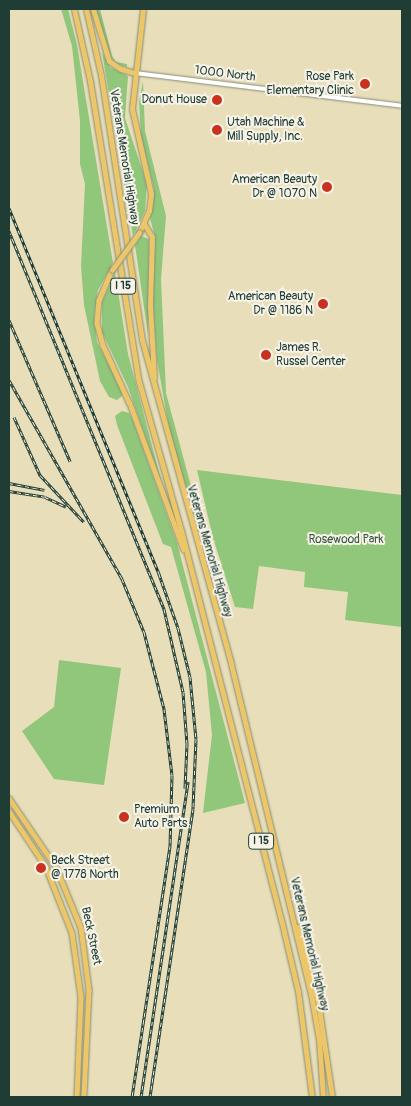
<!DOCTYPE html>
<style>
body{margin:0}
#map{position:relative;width:411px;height:1106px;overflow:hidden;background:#e8deba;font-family:Pangolin,sans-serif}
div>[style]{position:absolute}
.green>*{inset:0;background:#90c77b}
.roads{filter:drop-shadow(0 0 1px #848e77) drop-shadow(0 0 1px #848e77)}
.minor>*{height:4px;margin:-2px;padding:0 2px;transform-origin:2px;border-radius:2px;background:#fff}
.major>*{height:4.5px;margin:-2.25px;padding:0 2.25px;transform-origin:2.25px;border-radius:2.25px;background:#ecc669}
.highway>*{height:5px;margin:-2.5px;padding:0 2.5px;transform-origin:2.5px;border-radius:2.5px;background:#ecc669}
.rail>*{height:3px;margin-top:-1.5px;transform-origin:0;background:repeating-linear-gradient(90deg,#f7f3e8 0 4px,#1f3d34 0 8px);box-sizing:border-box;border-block:1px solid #1f3d34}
.bridges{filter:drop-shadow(0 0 1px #848e77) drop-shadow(0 0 1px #848e77)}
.major-bridge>*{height:4.5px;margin:-2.25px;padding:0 2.25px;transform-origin:2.25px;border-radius:2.25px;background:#ecc669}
.dots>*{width:14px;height:14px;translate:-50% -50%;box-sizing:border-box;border:2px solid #f7f3e8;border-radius:50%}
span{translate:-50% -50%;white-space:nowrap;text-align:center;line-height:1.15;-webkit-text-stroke:4px #f7f3e8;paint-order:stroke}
.shield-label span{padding:1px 4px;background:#f7f3e8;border:1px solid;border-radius:4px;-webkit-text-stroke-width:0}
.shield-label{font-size:11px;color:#1f3d34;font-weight:700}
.street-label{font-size:12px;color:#1f3d34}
.poi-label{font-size:12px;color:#1f3d34}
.right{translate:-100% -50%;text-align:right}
.left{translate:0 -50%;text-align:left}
.park-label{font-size:12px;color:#365942}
.frame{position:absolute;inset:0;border:10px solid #1f3d34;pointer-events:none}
</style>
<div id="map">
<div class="green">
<div style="clip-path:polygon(61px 9px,68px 9px,77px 45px,113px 263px,98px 290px,94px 315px,97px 342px,122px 390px,122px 396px,117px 400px,109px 397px,100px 381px,84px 305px,81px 266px,85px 184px,80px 164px,80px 121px,72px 46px)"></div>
<div style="clip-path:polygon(94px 9px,100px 9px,112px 56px,116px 62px,127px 64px,127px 67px,117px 64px,109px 55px)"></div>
<div style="clip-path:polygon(102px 52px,110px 67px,128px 76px,125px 118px,147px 184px,145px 211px,133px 236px)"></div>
<div style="clip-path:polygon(143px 81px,145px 131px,166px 216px,161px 279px,166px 393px,206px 542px,202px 543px,169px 428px,157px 360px,152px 290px,155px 237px,150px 218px,154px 189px,141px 136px,139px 102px)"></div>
<div style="clip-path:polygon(141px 236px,149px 239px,148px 335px,135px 245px)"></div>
<div style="clip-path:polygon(115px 273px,128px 354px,162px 484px,128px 387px,102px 332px,102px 302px)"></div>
<div style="clip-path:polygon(122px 411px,129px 413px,133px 421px,177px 543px,245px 803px,203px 813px,212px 735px,206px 672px,171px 547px,163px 544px,117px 425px,115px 416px)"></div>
<div style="clip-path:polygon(197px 470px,402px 495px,402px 627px,345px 620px,348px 592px,304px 587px,305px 572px,259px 566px,253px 609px,235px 607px,213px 538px)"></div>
<div style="clip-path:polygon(59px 660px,121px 668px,104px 785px,54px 779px,22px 731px,54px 707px)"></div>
</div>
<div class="roads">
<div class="minor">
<div style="left:135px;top:73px;width:269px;rotate:7deg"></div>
</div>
<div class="major">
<div style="left:139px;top:233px;width:24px;rotate:-66deg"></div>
<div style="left:149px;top:211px;width:17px;rotate:-83deg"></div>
<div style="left:151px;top:194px;width:87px;rotate:-102.6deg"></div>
<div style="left:132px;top:109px;width:101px;rotate:-83.7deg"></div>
<div style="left:112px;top:270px;width:33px;rotate:113deg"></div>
<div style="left:99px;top:300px;width:23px;rotate:95deg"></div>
<div style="left:97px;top:323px;width:23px;rotate:75deg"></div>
<div style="left:103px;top:345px;width:63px;rotate:65.5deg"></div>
<div style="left:9px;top:798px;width:83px;rotate:55.7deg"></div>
<div style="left:56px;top:867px;width:66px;rotate:67.7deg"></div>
<div style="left:81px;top:928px;width:63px;rotate:82.6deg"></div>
<div style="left:89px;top:990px;width:107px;rotate:92.7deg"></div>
<div style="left:9px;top:811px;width:67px;rotate:56.5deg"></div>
<div style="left:46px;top:867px;width:71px;rotate:68.5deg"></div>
<div style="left:72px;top:933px;width:65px;rotate:82deg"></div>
<div style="left:81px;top:997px;width:100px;rotate:92.3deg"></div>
</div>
<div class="highway">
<div style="left:74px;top:9px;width:74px;rotate:77.5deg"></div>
<div style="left:90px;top:81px;width:305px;rotate:80.8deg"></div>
<div style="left:139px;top:382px;width:154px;rotate:74.2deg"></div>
<div style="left:181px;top:530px;width:415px;rotate:75.6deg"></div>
<div style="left:284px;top:932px;width:61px;rotate:76.7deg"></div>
<div style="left:298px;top:991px;width:107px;rotate:82.5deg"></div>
<div style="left:86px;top:9px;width:68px;rotate:77.2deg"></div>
<div style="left:101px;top:75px;width:268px;rotate:81.2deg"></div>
<div style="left:142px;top:340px;width:336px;rotate:74.6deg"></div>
<div style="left:231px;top:664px;width:340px;rotate:76.4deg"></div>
<div style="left:311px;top:994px;width:47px;rotate:80.1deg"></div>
<div style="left:319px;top:1040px;width:57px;rotate:86deg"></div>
<div style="left:93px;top:9px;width:54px;rotate:72.9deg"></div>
<div style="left:109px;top:61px;width:14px;rotate:34deg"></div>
<div style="left:121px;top:69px;width:15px;rotate:16deg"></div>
<div style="left:144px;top:224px;width:15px;rotate:58deg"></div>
<div style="left:152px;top:237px;width:69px;rotate:91.7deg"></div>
<div style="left:150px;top:306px;width:72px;rotate:86.8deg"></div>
<div style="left:129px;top:402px;width:157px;rotate:69.8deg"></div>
<div style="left:297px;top:927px;width:78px;rotate:74.4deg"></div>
<div style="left:318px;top:1002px;width:96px;rotate:81.6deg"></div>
</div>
</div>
<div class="rail">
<div style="left:9px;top:208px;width:396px;rotate:67.7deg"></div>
<div style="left:159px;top:574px;width:57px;rotate:70.6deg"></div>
<div style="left:178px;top:628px;width:50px;rotate:76.2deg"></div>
<div style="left:190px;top:677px;width:62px;rotate:84.5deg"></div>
<div style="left:196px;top:739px;width:70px;rotate:92.5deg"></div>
<div style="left:193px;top:809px;width:291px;rotate:98.5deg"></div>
<div style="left:9px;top:231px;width:409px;rotate:67.7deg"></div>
<div style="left:164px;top:609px;width:85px;rotate:77.1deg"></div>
<div style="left:183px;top:692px;width:52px;rotate:85.6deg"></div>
<div style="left:187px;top:744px;width:44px;rotate:92.6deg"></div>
<div style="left:9px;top:320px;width:154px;rotate:66.6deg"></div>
<div style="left:9px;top:380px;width:229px;rotate:60.4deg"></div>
<div style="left:122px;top:579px;width:57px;rotate:67.5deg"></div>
<div style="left:144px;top:632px;width:80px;rotate:75.4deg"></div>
<div style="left:164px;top:709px;width:66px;rotate:83.1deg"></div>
<div style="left:172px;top:775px;width:71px;rotate:91.6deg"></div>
<div style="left:170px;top:846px;width:254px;rotate:98.6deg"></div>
<div style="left:14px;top:417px;width:64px;rotate:65.9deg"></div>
<div style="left:40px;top:475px;width:64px;rotate:46.9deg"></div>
<div style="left:9px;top:483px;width:36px;rotate:11deg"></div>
<div style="left:9px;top:491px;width:36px;rotate:9deg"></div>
<div style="left:45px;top:497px;width:23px;rotate:25deg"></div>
<div style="left:141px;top:1097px;width:319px;rotate:-81.5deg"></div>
</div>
<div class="bridges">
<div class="major-bridge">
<div style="left:112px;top:270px;width:46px;rotate:-53.9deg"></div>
</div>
</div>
<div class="dots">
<div style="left:365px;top:84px;background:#c8321e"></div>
<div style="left:217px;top:100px;background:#c8321e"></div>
<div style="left:217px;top:130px;background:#c8321e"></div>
<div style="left:327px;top:187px;background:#c8321e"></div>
<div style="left:323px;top:304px;background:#c8321e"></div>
<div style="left:266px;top:355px;background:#c8321e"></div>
<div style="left:124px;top:817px;background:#c8321e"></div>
<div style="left:41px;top:868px;background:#c8321e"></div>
</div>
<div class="shield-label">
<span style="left:123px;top:286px">I 15</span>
<span style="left:261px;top:841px">I 15</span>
</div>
<div class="street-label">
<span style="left:225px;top:74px;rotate:7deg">1000 North</span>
<span style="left:124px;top:157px;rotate:81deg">Veterans Memorial Highway</span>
<span style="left:209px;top:551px;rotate:74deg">Veterans Memorial Highway</span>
<span style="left:91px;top:936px;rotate:78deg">Beck Street</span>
<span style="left:309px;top:944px;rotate:77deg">Veterans Memorial Highway</span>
</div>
<div class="poi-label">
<span class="right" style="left:354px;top:84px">Rose Park<br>Elementary Clinic</span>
<span class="right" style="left:207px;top:100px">Donut House</span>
<span class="left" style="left:227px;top:130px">Utah Machine &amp;<br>Mill Supply, Inc.</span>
<span class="right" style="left:317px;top:187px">American Beauty<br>Dr @ 1070 N</span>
<span class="right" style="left:313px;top:304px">American Beauty<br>Dr @ 1186 N</span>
<span class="left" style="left:276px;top:355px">James R.<br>Russel Center</span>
<span class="left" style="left:134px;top:817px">Premium<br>Auto Parts</span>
<span class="left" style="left:51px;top:868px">Beck Street<br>@ 1778 North</span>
</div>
<div class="park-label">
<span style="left:346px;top:540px">Rosewood Park</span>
</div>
<div class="frame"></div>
</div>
